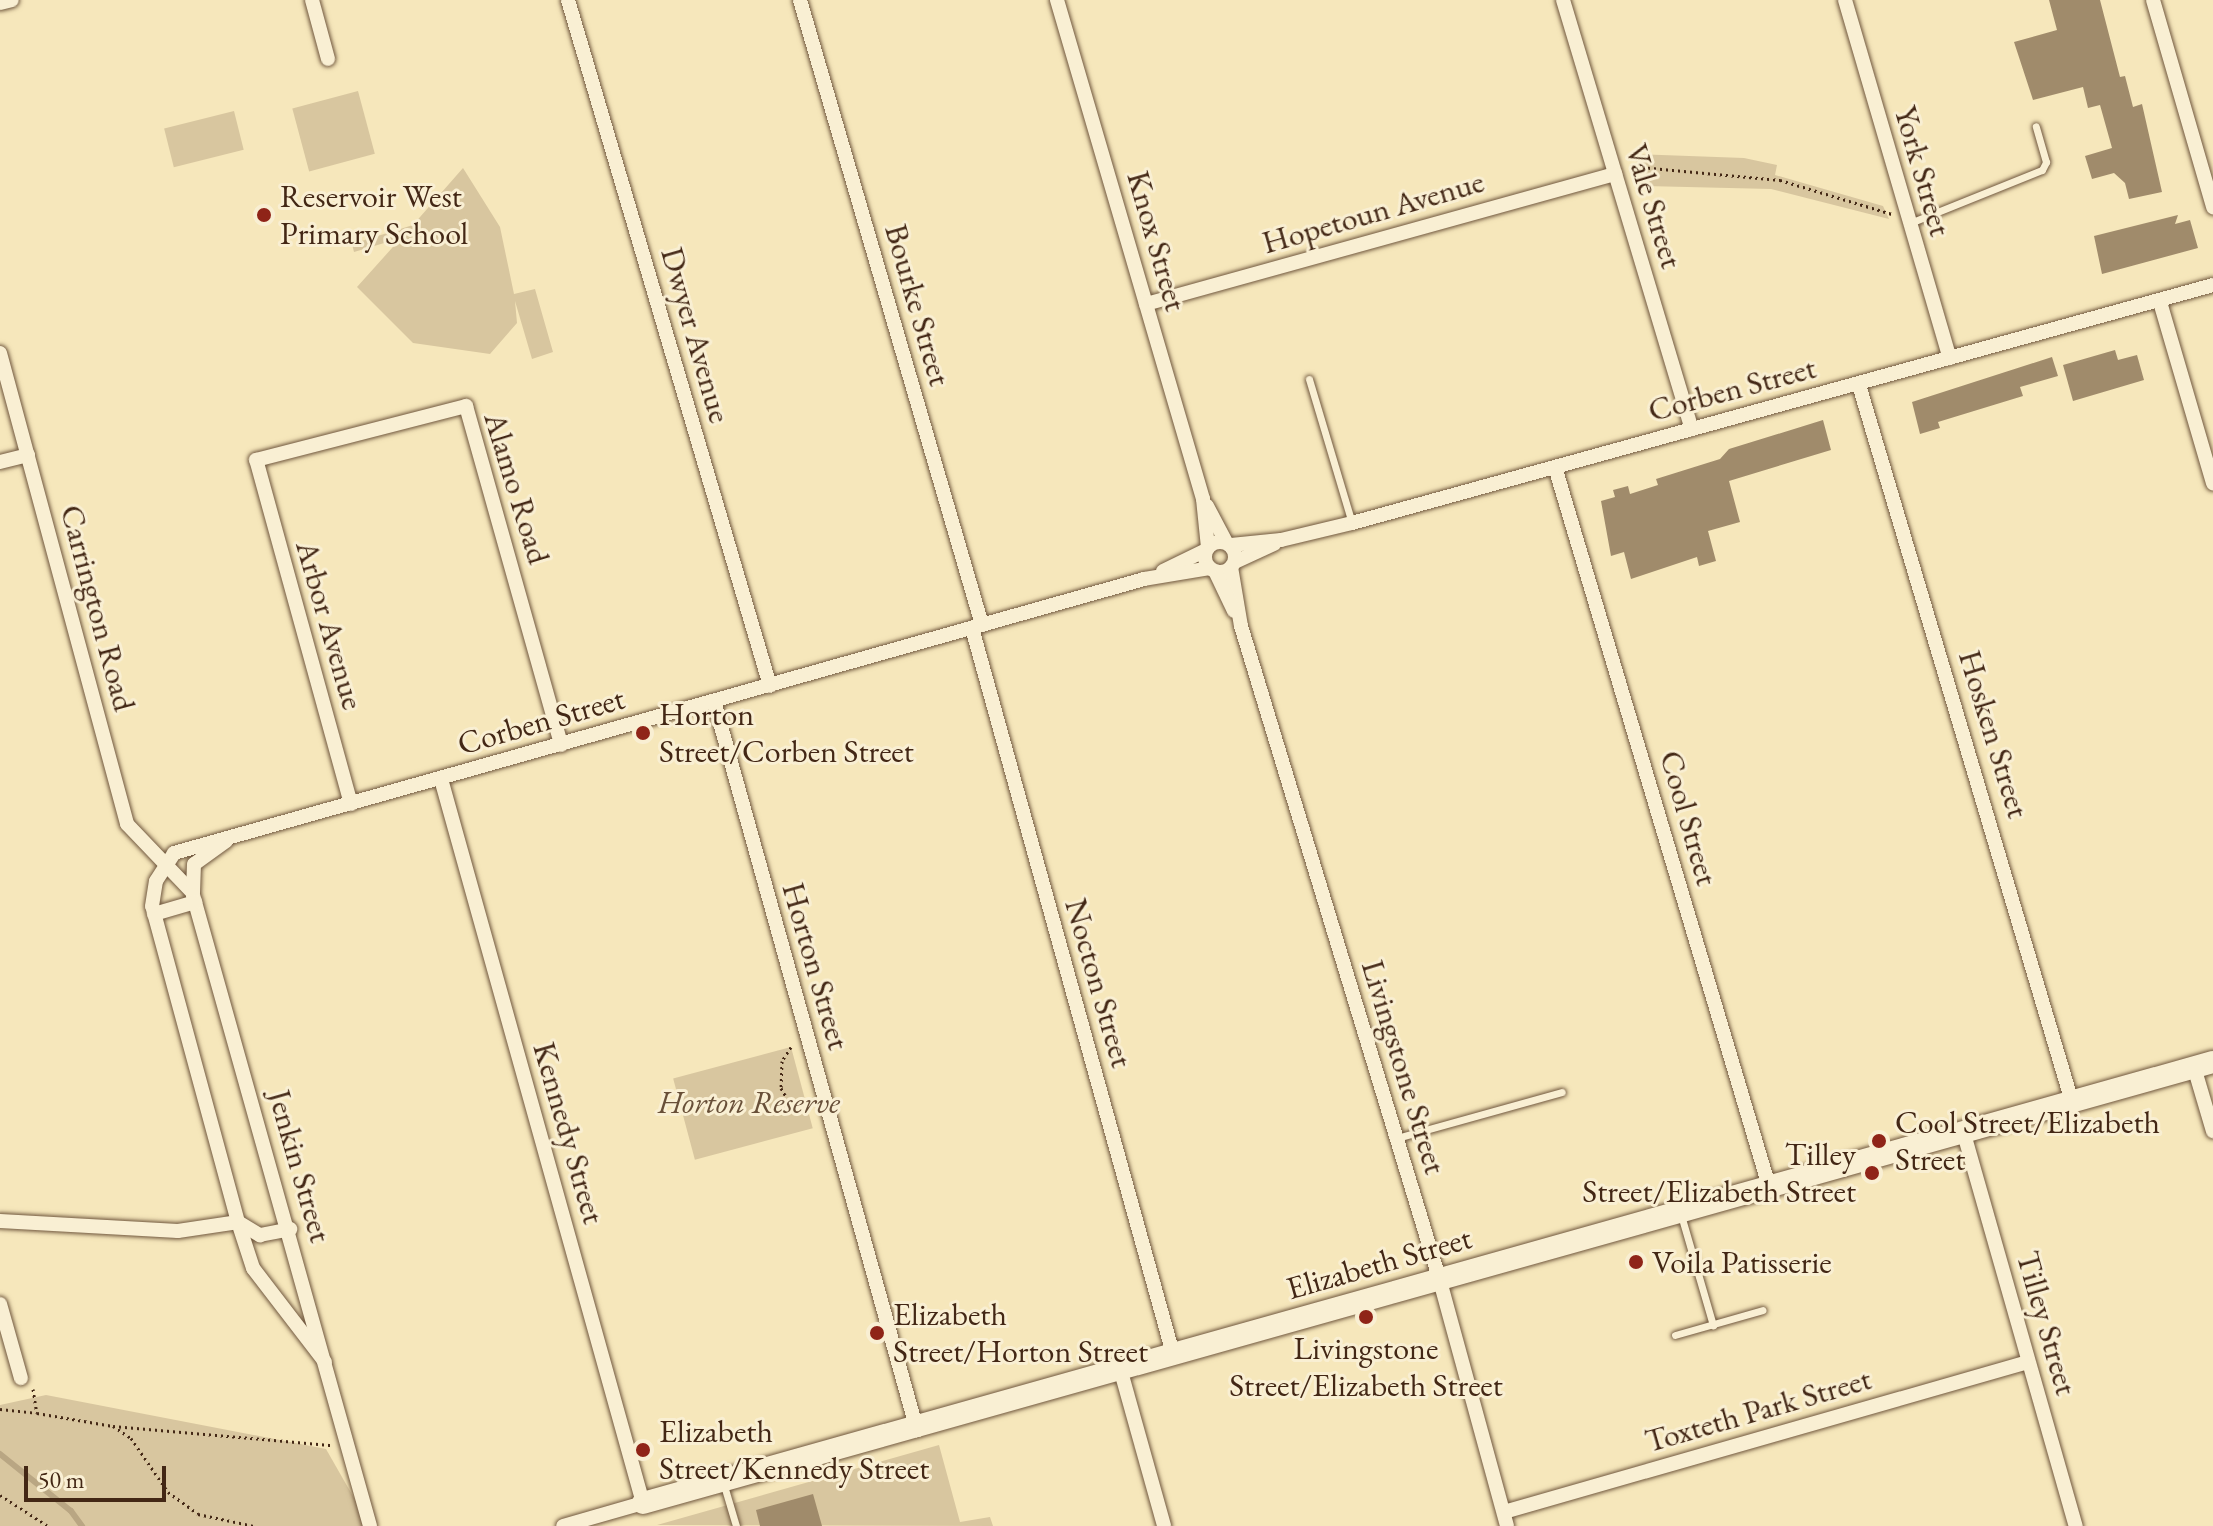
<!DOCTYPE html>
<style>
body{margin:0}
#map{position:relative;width:2213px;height:1526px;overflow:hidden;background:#f6e7bb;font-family:"EB Garamond",serif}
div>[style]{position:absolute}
.green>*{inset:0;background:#d8c69f;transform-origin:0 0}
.stream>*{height:6px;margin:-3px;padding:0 3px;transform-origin:3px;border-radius:3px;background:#b9a683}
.building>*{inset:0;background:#a08b6b}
.path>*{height:3px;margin-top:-1.5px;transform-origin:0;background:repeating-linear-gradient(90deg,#432715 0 2px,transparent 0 6px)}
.roads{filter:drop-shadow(0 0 2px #70573e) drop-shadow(0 0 2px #70573e)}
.lane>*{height:7px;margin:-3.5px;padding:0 3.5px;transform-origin:3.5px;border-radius:3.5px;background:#f9efd3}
.street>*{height:14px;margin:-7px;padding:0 7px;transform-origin:7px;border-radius:7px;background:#f9efd3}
.street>.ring{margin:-7px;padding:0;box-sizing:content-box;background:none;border:14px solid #f9efd3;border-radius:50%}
.secondary>*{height:22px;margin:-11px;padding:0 11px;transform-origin:11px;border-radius:11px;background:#f9efd3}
.dots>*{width:22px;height:22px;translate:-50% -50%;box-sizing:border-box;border:4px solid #f9efd3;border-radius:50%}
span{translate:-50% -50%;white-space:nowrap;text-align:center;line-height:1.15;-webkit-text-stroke:6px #f9efd3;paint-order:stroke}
.street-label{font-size:32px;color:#432715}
.poi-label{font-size:32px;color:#432715}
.left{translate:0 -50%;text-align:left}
.right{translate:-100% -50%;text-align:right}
.park-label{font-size:32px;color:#684f38;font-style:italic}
.scale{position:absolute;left:24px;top:1466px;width:142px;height:36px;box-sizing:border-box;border:4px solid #432715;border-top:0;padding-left:10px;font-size:24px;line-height:28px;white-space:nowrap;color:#432715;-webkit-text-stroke:6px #f9efd3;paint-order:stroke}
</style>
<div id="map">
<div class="green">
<div style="left:358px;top:91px;width:65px;height:68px;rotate:75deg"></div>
<div style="left:234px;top:111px;width:40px;height:72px;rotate:76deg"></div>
<div style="clip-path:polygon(1634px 154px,1744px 158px,1777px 165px,1775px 175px,1883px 206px,1889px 219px,1771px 189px,1645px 186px)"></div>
<div style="clip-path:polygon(463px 168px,500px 227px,514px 294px,535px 289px,553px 352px,532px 359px,515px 301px,517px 323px,490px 354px,413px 343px,357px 287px,401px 238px,354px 252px,352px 244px,413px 225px)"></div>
<div style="left:791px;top:1047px;width:84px;height:122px;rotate:75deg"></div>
<div style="clip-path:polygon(46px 1395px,326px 1449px,370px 1526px,0 1526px,0 1405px)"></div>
<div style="clip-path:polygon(939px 1445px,960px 1522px,990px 1517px,993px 1526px,657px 1525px)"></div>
</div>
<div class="stream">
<div style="left:0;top:1454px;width:91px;rotate:38.8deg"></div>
<div style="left:71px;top:1511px;width:19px;rotate:54deg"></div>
</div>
<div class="building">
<div style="clip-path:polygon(2049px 0,2100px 0,2120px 77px,2125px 76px,2133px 107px,2142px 104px,2162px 192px,2129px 199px,2125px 183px,2114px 173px,2092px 179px,2085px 156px,2112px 148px,2100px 105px,2088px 108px,2083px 87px,2033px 100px,2014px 42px,2057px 30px)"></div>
<div style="clip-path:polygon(2178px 215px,2175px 224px,2190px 220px,2198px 248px,2102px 274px,2094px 236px)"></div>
<div style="clip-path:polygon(2115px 350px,2118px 360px,2137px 355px,2144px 380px,2073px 401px,2063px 365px)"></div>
<div style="clip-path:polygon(2052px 357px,2058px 376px,2020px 387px,2023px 396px,1938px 422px,1940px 428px,1920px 434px,1912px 402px)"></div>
<div style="clip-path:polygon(1823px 420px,1831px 450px,1729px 481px,1740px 522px,1708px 531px,1716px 561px,1699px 566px,1697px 557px,1631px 579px,1624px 552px,1611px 556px,1601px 501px,1615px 497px,1613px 490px,1628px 486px,1630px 494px,1658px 485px,1656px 479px,1720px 459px,1729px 449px)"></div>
<div style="clip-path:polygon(813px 1494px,822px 1526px,760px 1526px,756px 1510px)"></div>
</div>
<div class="path">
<div style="left:1630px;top:166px;width:151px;rotate:5.3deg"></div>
<div style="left:1780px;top:180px;width:117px;rotate:16.9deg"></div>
<div style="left:791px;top:1047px;width:17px;rotate:123deg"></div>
<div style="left:782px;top:1061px;width:27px;rotate:92deg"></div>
<div style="left:781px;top:1088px;width:24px;rotate:60deg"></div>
<div style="left:793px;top:1109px;width:16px;rotate:14deg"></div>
<div style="left:33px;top:1389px;width:24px;rotate:81deg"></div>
<div style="left:37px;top:1413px;width:77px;rotate:9.7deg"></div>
<div style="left:113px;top:1426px;width:22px;rotate:34deg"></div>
<div style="left:131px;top:1438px;width:65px;rotate:55.6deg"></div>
<div style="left:168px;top:1492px;width:37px;rotate:36deg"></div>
<div style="left:198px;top:1514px;width:57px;rotate:12.1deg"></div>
<div style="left:0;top:1409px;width:37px;rotate:6deg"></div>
<div style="left:113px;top:1426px;width:220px;rotate:5deg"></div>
<div style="left:0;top:1495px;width:57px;rotate:32.9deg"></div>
</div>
<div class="roads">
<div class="lane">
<div style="left:1910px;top:223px;width:142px;rotate:-21.9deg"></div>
<div style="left:2042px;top:170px;width:9px;rotate:-63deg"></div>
<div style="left:2046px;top:162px;width:37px;rotate:-106deg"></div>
<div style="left:1309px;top:379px;width:150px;rotate:73.4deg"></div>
<div style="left:1397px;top:1138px;width:171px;rotate:-15.6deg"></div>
<div style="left:1681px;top:1215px;width:115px;rotate:73.8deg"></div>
<div style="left:1675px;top:1335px;width:91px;rotate:-15.9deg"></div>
<div style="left:723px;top:1482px;width:46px;rotate:73.5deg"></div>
</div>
<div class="street">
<div style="left:312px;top:0;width:61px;rotate:74.8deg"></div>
<div style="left:568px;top:0;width:715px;rotate:73.59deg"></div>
<div style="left:800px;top:0;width:651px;rotate:73.76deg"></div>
<div style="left:1057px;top:0;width:520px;rotate:73.69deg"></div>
<div style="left:1203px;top:499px;width:48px;rotate:84.1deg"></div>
<div style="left:1563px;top:0;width:448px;rotate:73.3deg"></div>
<div style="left:1845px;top:0;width:373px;rotate:73.7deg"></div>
<div style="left:2153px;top:0;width:216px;rotate:73.8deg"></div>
<div style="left:0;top:3px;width:12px;rotate:-14deg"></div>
<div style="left:2160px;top:302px;width:189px;rotate:73.7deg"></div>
<div style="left:1146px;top:304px;width:487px;rotate:-15.5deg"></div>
<div style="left:0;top:353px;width:488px;rotate:74.9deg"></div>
<div style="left:127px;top:824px;width:93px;rotate:46.3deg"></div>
<div style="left:1859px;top:385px;width:748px;rotate:73.45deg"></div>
<div style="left:0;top:462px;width:29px;rotate:-14deg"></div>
<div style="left:1555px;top:467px;width:750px;rotate:73.43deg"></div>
<div style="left:1207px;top:506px;width:41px;rotate:62.2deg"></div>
<div class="ring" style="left:1205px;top:542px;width:16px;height:16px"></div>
<div style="left:1231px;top:545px;width:50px;rotate:-5.7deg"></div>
<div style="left:1281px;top:540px;width:73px;rotate:-13.5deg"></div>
<div style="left:1352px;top:523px;width:893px;rotate:-15.45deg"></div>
<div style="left:1235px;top:562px;width:43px;rotate:-24.8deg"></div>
<div style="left:1231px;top:567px;width:60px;rotate:80.4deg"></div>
<div style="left:1241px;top:626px;width:685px;rotate:73.1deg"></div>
<div style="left:1440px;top:1281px;width:254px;rotate:74.7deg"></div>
<div style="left:1163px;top:571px;width:48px;rotate:-26deg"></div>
<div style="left:1215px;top:571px;width:44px;rotate:64.6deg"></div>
<div style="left:972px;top:628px;width:753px;rotate:74.52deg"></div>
<div style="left:714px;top:701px;width:757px;rotate:74.44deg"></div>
<div style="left:441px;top:779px;width:752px;rotate:74.41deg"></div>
<div style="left:643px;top:1503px;width:83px;rotate:164deg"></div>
<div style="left:351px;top:804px;width:357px;rotate:-105.4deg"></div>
<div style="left:256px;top:460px;width:217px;rotate:-14.4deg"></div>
<div style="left:466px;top:406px;width:352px;rotate:74.3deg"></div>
<div style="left:226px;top:841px;width:39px;rotate:144deg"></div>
<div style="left:194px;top:864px;width:31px;rotate:92deg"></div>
<div style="left:193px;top:895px;width:655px;rotate:74.33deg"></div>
<div style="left:154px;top:914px;width:43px;rotate:-16.3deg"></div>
<div style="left:2194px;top:1067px;width:67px;rotate:73.5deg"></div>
<div style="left:1964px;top:1134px;width:408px;rotate:74.1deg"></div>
<div style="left:0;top:1221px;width:178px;rotate:3.2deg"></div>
<div style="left:178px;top:1231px;width:61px;rotate:-8.5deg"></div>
<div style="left:238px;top:1222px;width:26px;rotate:31deg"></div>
<div style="left:260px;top:1235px;width:31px;rotate:-11deg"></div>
<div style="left:0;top:1304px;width:77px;rotate:74.2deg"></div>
<div style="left:325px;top:1362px;width:118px;rotate:-127.5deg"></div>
<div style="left:253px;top:1268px;width:48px;rotate:-108.1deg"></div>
<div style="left:238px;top:1222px;width:327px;rotate:-105.2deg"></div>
<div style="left:152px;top:906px;width:25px;rotate:-81deg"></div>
<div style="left:156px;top:881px;width:33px;rotate:-57deg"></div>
<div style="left:174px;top:853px;width:1008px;rotate:-15.77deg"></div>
<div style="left:1144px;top:579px;width:67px;rotate:-9.5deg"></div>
<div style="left:1120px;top:1368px;width:164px;rotate:74.4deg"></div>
<div style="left:1504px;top:1512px;width:545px;rotate:-15.97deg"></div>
</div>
<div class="secondary">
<div style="left:643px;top:1503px;width:1631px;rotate:-15.69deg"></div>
</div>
</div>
<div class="dots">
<div style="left:264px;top:215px;background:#8f2418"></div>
<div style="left:643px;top:733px;background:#8f2418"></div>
<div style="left:1879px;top:1141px;background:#8f2418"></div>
<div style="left:1872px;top:1173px;background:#8f2418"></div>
<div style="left:1636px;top:1262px;background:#8f2418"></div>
<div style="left:1366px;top:1317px;background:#8f2418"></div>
<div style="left:877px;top:1333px;background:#8f2418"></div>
<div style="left:643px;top:1450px;background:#8f2418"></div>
</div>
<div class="street-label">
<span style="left:1923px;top:171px;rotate:74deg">York Street</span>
<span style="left:1654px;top:206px;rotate:73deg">Vale Street</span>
<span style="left:1373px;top:212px;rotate:-16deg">Hopetoun Avenue</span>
<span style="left:1157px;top:241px;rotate:74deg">Knox Street</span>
<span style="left:918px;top:305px;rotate:74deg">Bourke Street</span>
<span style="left:696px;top:335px;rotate:74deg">Dwyer Avenue</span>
<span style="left:1732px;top:389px;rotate:-15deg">Corben Street</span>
<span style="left:517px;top:488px;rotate:73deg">Alamo Road</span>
<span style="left:98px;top:608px;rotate:75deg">Carrington Road</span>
<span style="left:330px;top:625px;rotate:74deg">Arbor Avenue</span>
<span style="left:541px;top:721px;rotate:-16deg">Corben Street</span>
<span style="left:1994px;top:734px;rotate:73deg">Hosken Street</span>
<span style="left:1689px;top:818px;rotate:74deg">Cool Street</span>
<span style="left:816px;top:966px;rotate:74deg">Horton Street</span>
<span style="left:1099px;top:983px;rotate:74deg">Nocton Street</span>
<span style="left:1404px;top:1067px;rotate:73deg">Livingstone Street</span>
<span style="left:569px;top:1133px;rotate:74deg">Kennedy Street</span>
<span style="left:300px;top:1166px;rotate:74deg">Jenkin Street</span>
<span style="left:1379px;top:1263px;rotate:-16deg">Elizabeth Street</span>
<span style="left:2047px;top:1323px;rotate:74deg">Tilley Street</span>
<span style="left:1758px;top:1410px;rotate:-16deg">Toxteth Park Street</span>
</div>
<div class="poi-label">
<span class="left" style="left:280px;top:215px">Reservoir West<br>Primary School</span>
<span class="left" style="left:659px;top:733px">Horton<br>Street/Corben Street</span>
<span class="left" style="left:1895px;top:1141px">Cool Street/Elizabeth<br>Street</span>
<span class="right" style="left:1856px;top:1173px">Tilley<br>Street/Elizabeth Street</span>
<span class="left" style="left:1652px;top:1262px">Voila Patisserie</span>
<span class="left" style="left:893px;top:1333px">Elizabeth<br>Street/Horton Street</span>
<span style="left:1366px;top:1367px">Livingstone<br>Street/Elizabeth Street</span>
<span class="left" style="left:659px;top:1450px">Elizabeth<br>Street/Kennedy Street</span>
</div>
<div class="park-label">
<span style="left:749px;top:1102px">Horton Reserve</span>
</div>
<div class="scale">50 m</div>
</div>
